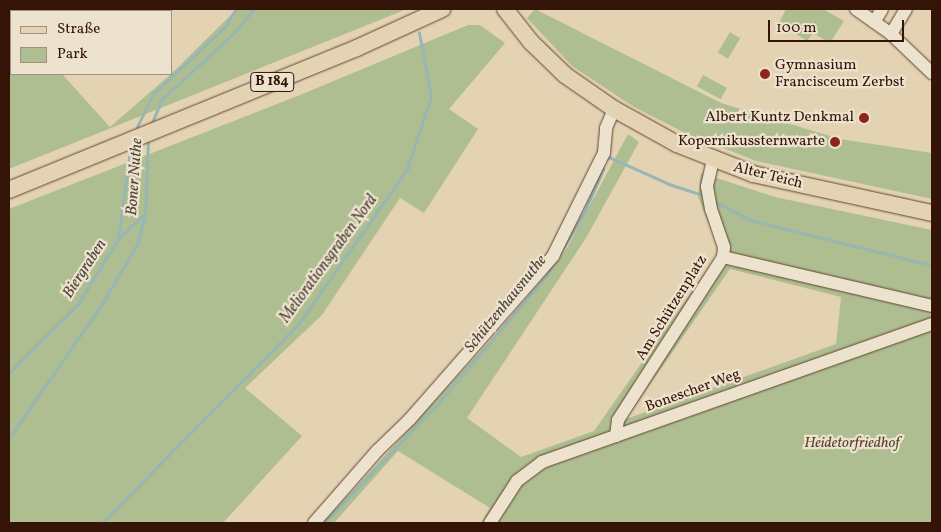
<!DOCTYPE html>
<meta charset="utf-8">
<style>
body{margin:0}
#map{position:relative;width:941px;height:532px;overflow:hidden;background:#e4d3b3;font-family:Vollkorn,serif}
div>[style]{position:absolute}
.green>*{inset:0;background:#afbe90;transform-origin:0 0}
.stream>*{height:2.5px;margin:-1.25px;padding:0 1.25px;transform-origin:1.25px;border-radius:1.25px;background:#97b6b4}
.roads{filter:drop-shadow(0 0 1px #604432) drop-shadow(0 0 1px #604432)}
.minor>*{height:12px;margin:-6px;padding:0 6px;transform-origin:6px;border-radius:6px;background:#ede2ce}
.major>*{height:16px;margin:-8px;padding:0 8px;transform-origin:8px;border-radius:8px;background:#e4d3b3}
.dots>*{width:14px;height:14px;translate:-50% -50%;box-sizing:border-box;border:2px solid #ede2ce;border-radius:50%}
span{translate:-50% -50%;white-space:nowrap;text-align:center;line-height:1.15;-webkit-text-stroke:4.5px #ede2ce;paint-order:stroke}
.shield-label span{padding:1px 4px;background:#ede2ce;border:1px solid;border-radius:4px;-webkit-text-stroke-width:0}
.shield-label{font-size:14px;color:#341407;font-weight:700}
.poi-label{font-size:15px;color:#341407}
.left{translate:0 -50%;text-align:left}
.right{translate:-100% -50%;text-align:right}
.street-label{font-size:15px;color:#341407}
.park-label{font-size:15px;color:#594730;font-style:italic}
.water-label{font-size:16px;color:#52453b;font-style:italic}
.frame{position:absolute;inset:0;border:10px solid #341407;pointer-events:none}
.legend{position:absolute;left:10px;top:10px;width:162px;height:65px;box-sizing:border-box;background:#ede2ce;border:1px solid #a3907e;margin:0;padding:6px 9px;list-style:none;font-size:15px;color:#341407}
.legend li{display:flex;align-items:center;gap:10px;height:25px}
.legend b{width:25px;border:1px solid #a3907e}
.scale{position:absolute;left:768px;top:20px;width:136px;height:22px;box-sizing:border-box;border:2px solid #341407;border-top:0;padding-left:6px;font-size:15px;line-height:18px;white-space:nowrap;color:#341407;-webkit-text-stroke:4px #ede2ce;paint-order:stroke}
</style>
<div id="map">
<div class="green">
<div style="clip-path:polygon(9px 9px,87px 9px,11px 11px,11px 74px,62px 74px,110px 127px,171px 74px,237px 9px,407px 9px,9px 169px)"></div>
<div style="clip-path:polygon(535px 9px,721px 103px,840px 139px,932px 153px,932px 199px,756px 161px,683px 132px,634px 107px,572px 66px,527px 18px)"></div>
<div style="clip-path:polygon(786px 9px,823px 9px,844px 21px,830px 43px,813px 33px,807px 41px,779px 23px)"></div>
<div style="clip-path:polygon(468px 25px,480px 25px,505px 43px,449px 109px,478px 129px,424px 213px,400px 198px,322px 315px,245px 388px,302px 436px,223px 523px,9px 523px,9px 209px,300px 95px)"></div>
<div style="left:730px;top:32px;width:12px;height:24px;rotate:31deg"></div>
<div style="left:703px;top:75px;width:27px;height:13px;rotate:28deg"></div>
<div style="clip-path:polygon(evenodd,628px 134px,639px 142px,586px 238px,467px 418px,521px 457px,594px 431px,720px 251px,698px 197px,701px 173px,775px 197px,932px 230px,932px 523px,481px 523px,490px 508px,398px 451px,334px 523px,323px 523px,540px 286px,567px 248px,628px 134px,730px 269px,841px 297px,836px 344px,626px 419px,730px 269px)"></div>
</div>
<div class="stream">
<div style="left:151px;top:125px;width:28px;rotate:-67deg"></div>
<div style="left:162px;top:99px;width:95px;rotate:-42.4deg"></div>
<div style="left:232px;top:35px;width:34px;rotate:-50deg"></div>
<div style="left:137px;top:127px;width:37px;rotate:-64deg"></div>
<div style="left:153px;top:94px;width:98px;rotate:-42.9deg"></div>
<div style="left:225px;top:27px;width:21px;rotate:-59deg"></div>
<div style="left:607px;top:159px;width:3px;rotate:-45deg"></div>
<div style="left:609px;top:157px;width:66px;rotate:24.2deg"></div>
<div style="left:669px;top:184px;width:38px;rotate:18deg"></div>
<div style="left:714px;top:201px;width:42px;rotate:27.2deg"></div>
<div style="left:751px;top:220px;width:187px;rotate:14deg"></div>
<div style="left:119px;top:238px;width:34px;rotate:-43deg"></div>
<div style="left:9px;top:373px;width:98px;rotate:-45deg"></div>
<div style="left:78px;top:304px;width:76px;rotate:-58.4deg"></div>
<div style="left:118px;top:239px;width:89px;rotate:-82.2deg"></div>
<div style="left:9px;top:438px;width:163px;rotate:-55.2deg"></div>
<div style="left:102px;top:304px;width:71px;rotate:-59.5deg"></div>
<div style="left:138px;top:243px;width:29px;rotate:-76deg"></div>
<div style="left:145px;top:215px;width:75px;rotate:-87.7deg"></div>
<div style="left:102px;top:523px;width:282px;rotate:-45.4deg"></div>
<div style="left:300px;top:322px;width:187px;rotate:-55deg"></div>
<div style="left:407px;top:169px;width:76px;rotate:-71.6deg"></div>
<div style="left:431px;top:97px;width:65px;rotate:-100.6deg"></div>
<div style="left:324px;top:523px;width:162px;rotate:-46.3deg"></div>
<div style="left:436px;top:406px;width:172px;rotate:-49.7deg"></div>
<div style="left:547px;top:275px;width:72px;rotate:-59.2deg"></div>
<div style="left:584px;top:213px;width:48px;rotate:-66.6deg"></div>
</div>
<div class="roads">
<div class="minor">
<div style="left:856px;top:9px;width:43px;rotate:35.5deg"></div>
<div style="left:891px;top:34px;width:57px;rotate:43.6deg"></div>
<div style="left:73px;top:11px;width:4px;rotate:-34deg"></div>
<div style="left:874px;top:22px;width:15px;rotate:-58deg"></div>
<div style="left:891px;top:34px;width:29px;rotate:-59deg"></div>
<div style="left:723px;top:257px;width:215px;rotate:13.2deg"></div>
<div style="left:616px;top:436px;width:16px;rotate:-83deg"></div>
<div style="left:618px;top:420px;width:194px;rotate:-57.2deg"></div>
<div style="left:723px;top:257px;width:10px;rotate:-84deg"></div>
<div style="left:724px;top:247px;width:40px;rotate:-108.9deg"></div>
<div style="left:711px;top:209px;width:23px;rotate:-100deg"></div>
<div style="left:707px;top:186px;width:27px;rotate:-77deg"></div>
<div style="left:314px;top:523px;width:96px;rotate:-48.8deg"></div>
<div style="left:377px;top:451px;width:46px;rotate:-44.1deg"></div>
<div style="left:410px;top:419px;width:217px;rotate:-48.7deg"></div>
<div style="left:553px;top:256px;width:115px;rotate:-63.7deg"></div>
<div style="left:604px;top:153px;width:25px;rotate:-85deg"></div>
<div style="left:606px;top:128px;width:21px;rotate:-67deg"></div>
<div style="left:490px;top:523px;width:50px;rotate:-57.3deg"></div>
<div style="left:517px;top:481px;width:31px;rotate:-37deg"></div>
<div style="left:542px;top:462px;width:414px;rotate:-19.5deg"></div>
</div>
<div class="major">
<div style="left:505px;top:9px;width:42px;rotate:51.8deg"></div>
<div style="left:531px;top:42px;width:47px;rotate:44.1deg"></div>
<div style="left:565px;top:75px;width:60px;rotate:34.8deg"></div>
<div style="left:614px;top:109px;width:72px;rotate:29.1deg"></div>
<div style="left:677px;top:144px;width:82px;rotate:21.5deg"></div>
<div style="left:753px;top:174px;width:183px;rotate:12.3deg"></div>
<div style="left:9px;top:190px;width:376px;rotate:-22.2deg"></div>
<div style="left:357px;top:48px;width:94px;rotate:-24.6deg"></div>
</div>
</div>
<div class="dots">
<div style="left:765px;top:74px;background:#8f2418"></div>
<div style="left:864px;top:118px;background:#8f2418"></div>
<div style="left:835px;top:142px;background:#8f2418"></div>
</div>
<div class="shield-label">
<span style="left:272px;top:82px">B 184</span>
</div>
<div class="poi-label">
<span class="left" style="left:775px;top:74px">Gymnasium<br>Francisceum Zerbst</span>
<span class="right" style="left:854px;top:118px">Albert Kuntz Denkmal</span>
<span class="right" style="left:825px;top:142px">Kopernikussternwarte</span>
</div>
<div class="street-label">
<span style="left:768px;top:176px;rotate:14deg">Alter Teich</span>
<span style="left:672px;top:308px;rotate:-58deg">Am Schützenplatz</span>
<span style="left:693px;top:391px;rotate:-20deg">Bonescher Weg</span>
</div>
<div class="park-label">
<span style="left:852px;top:444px">Heidetorfriedhof</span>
</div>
<div class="water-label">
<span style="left:135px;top:177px;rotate:-86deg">Boner Nuthe</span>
<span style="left:329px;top:259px;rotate:-54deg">Meliorationsgraben Nord</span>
<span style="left:85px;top:269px;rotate:-57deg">Biergraben</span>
<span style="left:506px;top:304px;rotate:-51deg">Schützenhausnuthe</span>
</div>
<div class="frame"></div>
<ul class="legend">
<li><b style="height:6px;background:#e4d3b3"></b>Straße</li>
<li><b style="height:14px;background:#afbe90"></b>Park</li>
</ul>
<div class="scale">100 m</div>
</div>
